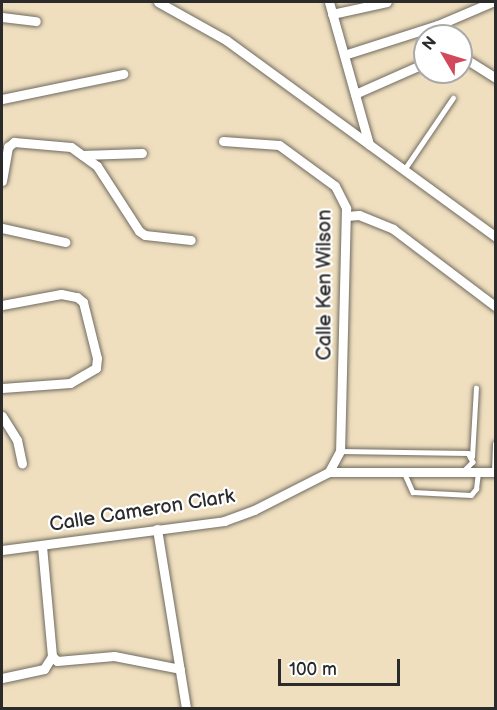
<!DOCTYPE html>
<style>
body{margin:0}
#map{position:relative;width:497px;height:710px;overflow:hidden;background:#efdfbf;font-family:"Balsamiq Sans",sans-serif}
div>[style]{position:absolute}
.roads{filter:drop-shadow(0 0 2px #706a5f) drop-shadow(0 0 2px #706a5f)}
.lane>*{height:4.5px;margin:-2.25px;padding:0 2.25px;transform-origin:2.25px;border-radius:2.25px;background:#fff}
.street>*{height:9px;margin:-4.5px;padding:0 4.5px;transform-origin:4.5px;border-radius:4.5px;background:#fff}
span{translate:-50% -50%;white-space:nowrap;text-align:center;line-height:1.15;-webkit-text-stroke:4.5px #fff;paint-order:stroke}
.street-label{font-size:20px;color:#2b2b2b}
.frame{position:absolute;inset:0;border:3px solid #2b2b2b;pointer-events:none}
.north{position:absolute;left:413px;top:24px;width:60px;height:60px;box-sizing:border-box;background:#fff;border:2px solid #aaa;border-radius:50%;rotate:308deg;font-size:16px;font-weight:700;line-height:24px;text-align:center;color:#2b2b2b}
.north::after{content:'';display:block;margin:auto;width:21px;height:27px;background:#d1495b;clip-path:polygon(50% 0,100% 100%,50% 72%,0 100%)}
.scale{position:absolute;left:278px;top:659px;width:122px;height:27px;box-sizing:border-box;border:3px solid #2b2b2b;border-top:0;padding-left:8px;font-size:18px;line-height:21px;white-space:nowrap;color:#2b2b2b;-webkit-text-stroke:4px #fff;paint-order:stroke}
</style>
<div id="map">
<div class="roads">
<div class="lane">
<div style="left:404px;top:170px;width:87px;rotate:-55.8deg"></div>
<div style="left:340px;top:451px;width:128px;rotate:0.9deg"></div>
<div style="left:468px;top:453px;width:10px;rotate:61deg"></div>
<div style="left:473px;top:462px;width:10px;rotate:135deg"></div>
<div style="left:472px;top:457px;width:69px;rotate:-86.7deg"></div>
<div style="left:404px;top:472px;width:22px;rotate:66deg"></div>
<div style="left:413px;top:492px;width:58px;rotate:3deg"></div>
<div style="left:471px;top:495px;width:8px;rotate:-50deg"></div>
<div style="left:476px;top:489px;width:17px;rotate:-83deg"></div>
<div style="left:494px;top:472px;width:28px;rotate:-88deg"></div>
</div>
<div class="street">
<div style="left:158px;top:2px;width:78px;rotate:29.2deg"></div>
<div style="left:226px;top:40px;width:334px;rotate:36.1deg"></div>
<div style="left:329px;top:2px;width:148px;rotate:74.3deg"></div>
<div style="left:332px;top:14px;width:56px;rotate:-12.3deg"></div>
<div style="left:2px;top:17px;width:34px;rotate:7deg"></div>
<div style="left:438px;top:25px;width:13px;rotate:61deg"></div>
<div style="left:344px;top:55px;width:99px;rotate:-17.7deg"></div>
<div style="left:438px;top:25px;width:59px;rotate:-23.1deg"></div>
<div style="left:461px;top:56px;width:41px;rotate:32.2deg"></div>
<div style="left:355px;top:94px;width:77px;rotate:-23.9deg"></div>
<div style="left:2px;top:99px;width:124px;rotate:-11.7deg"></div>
<div style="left:223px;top:141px;width:56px;rotate:4.1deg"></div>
<div style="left:279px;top:145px;width:69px;rotate:36.2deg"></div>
<div style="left:335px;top:186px;width:25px;rotate:63deg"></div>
<div style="left:346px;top:208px;width:243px;rotate:91.4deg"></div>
<div style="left:340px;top:451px;width:24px;rotate:118deg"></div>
<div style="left:82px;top:155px;width:60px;rotate:-1.9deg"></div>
<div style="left:2px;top:181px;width:35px;rotate:-80deg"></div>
<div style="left:8px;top:147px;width:8px;rotate:-40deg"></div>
<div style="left:14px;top:142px;width:57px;rotate:5deg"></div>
<div style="left:71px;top:147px;width:32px;rotate:36deg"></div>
<div style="left:97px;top:166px;width:77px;rotate:57.1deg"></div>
<div style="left:139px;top:231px;width:7px;rotate:34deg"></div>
<div style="left:145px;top:235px;width:46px;rotate:6.2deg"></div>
<div style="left:346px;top:216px;width:13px;rotate:-4deg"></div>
<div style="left:359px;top:215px;width:37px;rotate:22deg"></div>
<div style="left:393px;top:229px;width:129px;rotate:37.1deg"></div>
<div style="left:2px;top:228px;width:65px;rotate:12.5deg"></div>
<div style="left:2px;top:305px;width:60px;rotate:-10.6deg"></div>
<div style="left:61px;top:294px;width:16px;rotate:11deg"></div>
<div style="left:77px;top:297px;width:8px;rotate:40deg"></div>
<div style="left:83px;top:302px;width:58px;rotate:76deg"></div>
<div style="left:97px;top:358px;width:10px;rotate:96deg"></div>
<div style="left:96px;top:368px;width:30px;rotate:150deg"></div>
<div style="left:70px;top:383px;width:68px;rotate:175.8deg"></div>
<div style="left:2px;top:416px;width:28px;rotate:58deg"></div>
<div style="left:17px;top:440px;width:24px;rotate:78deg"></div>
<div style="left:157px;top:529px;width:181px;rotate:80.8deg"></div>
<div style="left:2px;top:550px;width:224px;rotate:-7.4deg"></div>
<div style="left:224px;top:521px;width:32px;rotate:-20deg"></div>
<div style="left:254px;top:510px;width:84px;rotate:-26.9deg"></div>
<div style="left:329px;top:472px;width:167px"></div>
<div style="left:52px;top:656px;width:7px;rotate:45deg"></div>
<div style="left:57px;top:661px;width:57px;rotate:-5deg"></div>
<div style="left:114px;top:656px;width:67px;rotate:11.1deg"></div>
<div style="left:2px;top:678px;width:43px;rotate:-12.1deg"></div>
<div style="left:44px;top:669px;width:15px;rotate:-58deg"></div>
<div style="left:52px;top:656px;width:110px;rotate:-95.2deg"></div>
</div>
</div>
<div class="street-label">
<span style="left:325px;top:285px;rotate:-90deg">Calle Ken Wilson</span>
<span style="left:142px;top:511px;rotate:-9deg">Calle Cameron Clark</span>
</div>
<div class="frame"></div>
<div class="north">N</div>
<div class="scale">100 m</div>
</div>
